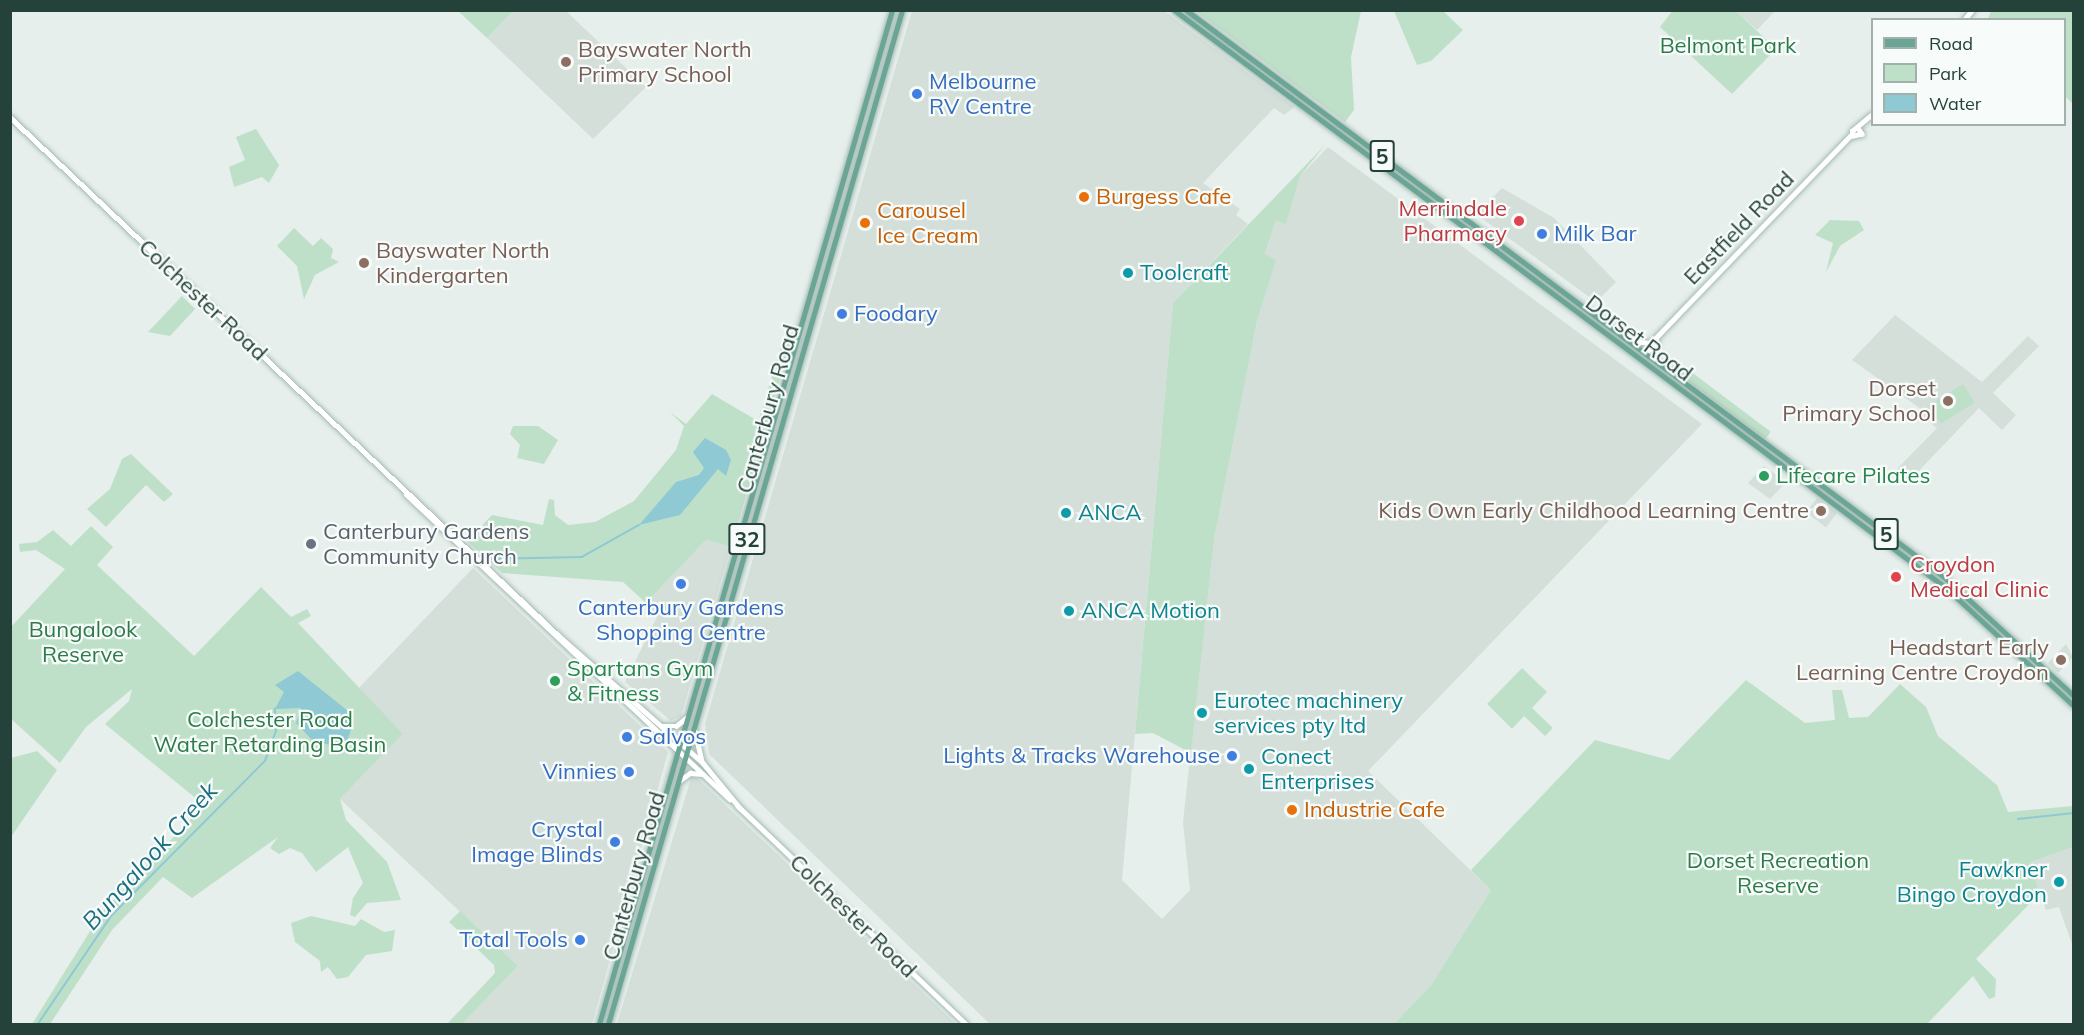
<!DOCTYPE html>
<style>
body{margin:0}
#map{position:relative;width:2084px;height:1035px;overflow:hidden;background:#e6efeb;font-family:Mulish,sans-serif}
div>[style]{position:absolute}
.built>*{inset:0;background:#d4dfda;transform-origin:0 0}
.green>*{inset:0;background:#bfe0c8;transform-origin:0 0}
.water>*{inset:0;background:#8ec9d4}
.stream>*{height:1.5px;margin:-0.75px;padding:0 0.75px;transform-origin:0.75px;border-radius:0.75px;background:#8ec9d4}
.roads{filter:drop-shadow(0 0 2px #a4bbb3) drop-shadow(0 0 2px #a4bbb3)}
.secondary>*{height:4.5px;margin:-2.25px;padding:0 2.25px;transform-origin:2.25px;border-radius:2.25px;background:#fff}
.primary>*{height:5px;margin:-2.5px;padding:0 2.5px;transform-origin:2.5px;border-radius:2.5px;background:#6aa596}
.dots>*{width:16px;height:16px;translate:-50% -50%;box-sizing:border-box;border:3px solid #f7fbf9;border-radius:50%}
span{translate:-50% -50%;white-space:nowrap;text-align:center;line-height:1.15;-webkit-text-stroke:4.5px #f7fbf9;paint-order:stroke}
.shield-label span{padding:2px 4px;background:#f7fbf9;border:2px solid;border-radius:4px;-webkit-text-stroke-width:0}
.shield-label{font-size:21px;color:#24423a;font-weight:700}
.park-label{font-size:22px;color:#2d7a4b}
.education-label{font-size:22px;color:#785e54}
.left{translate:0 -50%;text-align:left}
.right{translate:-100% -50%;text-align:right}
.shop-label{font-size:22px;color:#366cbe}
.food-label{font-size:22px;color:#c56008}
.health-label{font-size:22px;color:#be3a42}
.street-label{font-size:22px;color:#24423a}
.culture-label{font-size:22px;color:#0d838f}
.leisure-label{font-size:22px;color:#27864d}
.worship-label{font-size:22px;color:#5b616d}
.water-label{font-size:24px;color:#1c6f80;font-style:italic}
.frame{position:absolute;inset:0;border:12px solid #24423a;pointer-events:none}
.legend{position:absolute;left:1871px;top:18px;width:195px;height:108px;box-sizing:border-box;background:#f7fbf9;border:2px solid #a3b1ad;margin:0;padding:8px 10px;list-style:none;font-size:18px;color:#24423a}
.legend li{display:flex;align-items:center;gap:12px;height:30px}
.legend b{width:30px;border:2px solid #a3b1ad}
</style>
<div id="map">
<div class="built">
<div style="clip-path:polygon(513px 11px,566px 11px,646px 87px,593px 139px,487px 38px)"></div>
<div style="clip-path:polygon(912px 11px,1164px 11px,1294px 107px,1284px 115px,1274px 108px,1203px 183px,1240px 209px,1236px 215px,1248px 224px,1173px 303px,1122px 880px,1162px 919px,1190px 890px,1183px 822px,1214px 540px,1257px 321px,1275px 261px,1265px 255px,1276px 219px,1286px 225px,1300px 176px,1328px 147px,1702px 424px,1368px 771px,1491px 890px,1431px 985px,1394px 1024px,990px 1024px,709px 754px,705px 724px)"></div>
<div style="clip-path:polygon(1736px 11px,1775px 11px,1757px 30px)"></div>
<div style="clip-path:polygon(1502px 188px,1554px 218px,1616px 282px,1596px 302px,1476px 214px)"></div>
<div style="clip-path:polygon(1895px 315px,1982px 382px,2028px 336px,2039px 346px,1993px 393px,2016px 415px,2002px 430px,1979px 408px,1909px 481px,1897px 469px,1937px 428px,1918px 414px,1921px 409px,1852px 360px)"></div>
<div style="clip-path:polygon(1764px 466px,1786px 482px,1770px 499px,1748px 483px)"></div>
<div style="left:1817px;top:498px;width:25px;height:18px;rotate:37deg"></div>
<div style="clip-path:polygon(706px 540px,731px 547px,681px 716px,671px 721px,625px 682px,658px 615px,646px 603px)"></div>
<div style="clip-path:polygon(473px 568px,668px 752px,592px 1024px,462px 1024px,518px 966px,340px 799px,403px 734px,356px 691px)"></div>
<div style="clip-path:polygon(2066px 644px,2073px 657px,2058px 673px,2048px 663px)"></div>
<div style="clip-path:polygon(691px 778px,697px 778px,956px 1024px,617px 1024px)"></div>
<div style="clip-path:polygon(2073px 847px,2073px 947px,2059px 907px,2046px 910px,2029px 863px)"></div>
</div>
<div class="green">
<div style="clip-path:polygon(1673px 10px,1736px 11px,1776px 49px,1732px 94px,1660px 27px)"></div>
<div style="clip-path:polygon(458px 11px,457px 11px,513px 11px,487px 38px)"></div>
<div style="clip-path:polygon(1196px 11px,1361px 11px,1351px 57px,1354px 110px,1345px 122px)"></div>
<div style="clip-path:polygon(1394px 11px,1443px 11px,1463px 30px,1431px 61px,1417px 65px)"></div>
<div style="clip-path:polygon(1991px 11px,2073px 11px,2073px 104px,2065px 96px,2064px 20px,1988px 19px)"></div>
<div style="clip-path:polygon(256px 129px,279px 165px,269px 183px,262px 177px,234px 187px,229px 167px,245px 160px,236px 137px)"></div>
<div style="clip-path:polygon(1326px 144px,1300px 176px,1286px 225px,1276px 220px,1265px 254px,1276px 260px,1257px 321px,1214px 540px,1191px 753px,1153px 733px,1135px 734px,1173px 303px)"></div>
<div style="clip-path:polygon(1830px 220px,1859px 221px,1864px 230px,1840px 246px,1826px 272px,1833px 243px,1815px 235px)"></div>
<div style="clip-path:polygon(294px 228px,313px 246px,321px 238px,333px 249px,331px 258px,339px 262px,315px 275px,304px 299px,297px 266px,277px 246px)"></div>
<div style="clip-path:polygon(182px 296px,195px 309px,170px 336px,148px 332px)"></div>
<div style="clip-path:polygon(786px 331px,792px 337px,731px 547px,706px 540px,646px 603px,623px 582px,502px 573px,467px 541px,492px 515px,543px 525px,549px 499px,554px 500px,555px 515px,568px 525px,595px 522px,634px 501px,676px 450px,684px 426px,670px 412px,686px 424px,712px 394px,758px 421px)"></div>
<div style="left:1686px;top:368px;width:106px;height:9px;rotate:37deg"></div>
<div style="left:1963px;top:384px;width:22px;height:40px;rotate:58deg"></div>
<div style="clip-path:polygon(513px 426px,538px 426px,558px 440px,544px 464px,517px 458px,520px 445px,510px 434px)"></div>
<div style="clip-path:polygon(131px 454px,173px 494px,164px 502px,146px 485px,106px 527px,87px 509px,110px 489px,122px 459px)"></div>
<div style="clip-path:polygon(91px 526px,113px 547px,97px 565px,194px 656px,261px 587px,291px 617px,307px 609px,311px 616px,298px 623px,403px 734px,340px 799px,346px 820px,387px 862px,401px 900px,367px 903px,355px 917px,350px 915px,353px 898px,363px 883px,348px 847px,316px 872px,302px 853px,290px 848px,279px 854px,270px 848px,278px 837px,192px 898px,163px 877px,112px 930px,50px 1024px,32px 1024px,102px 912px,204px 805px,105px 724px,129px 701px,132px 689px,86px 727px,60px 763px,11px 719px,10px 628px,65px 569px,36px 550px,20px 552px,19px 544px,37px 542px,53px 530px,71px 546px)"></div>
<div style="clip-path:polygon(1522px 668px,1547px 692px,1532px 708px,1553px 728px,1545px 736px,1524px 716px,1512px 729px,1487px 704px)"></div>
<div style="clip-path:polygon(1746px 680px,1805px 723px,1835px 720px,1832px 690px,1842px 690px,1849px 718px,1868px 717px,1900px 684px,1926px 707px,1938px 736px,1997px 785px,2008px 812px,2073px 806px,2073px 847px,2029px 863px,2040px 893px,1976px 959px,1996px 979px,1995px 997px,1989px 999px,1973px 976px,1927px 1024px,1394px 1024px,1431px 985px,1491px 890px,1471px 870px,1595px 740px,1669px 760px)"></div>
<div style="clip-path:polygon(37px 751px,57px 770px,11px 837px,11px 758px)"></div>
<div style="clip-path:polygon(460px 911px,518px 966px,462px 1024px,447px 1024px,495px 973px,494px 965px,449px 922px)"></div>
<div style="clip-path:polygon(311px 916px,355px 926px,361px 919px,384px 932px,395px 930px,392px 951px,366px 955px,348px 977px,337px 979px,328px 967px,321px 972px,320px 961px,295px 942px,291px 923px)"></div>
</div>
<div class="water">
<div style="clip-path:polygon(705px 438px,726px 450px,731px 460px,726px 476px,718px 469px,680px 515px,639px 525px,676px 482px,699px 475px,704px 468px,693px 452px)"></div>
<div style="clip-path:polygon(298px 671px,348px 711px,352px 727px,347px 741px,336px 747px,311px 739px,296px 723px,301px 708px,275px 709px,284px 692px,275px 685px)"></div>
</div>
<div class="stream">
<div style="left:488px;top:559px;width:94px;rotate:-1.2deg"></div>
<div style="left:582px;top:557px;width:65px;rotate:-29.3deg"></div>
<div style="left:2018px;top:819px;width:56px;rotate:-6.1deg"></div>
<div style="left:38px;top:1024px;width:130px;rotate:-55.9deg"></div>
<div style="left:111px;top:916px;width:218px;rotate:-45.2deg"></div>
<div style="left:265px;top:761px;width:32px;rotate:-70deg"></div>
<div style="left:276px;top:731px;width:22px;rotate:-93deg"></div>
</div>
<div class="roads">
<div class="secondary">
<div style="left:1964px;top:20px;width:13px;rotate:-51deg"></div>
<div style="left:10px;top:117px;width:755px;rotate:43.39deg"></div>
<div style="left:559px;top:636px;width:192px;rotate:41.4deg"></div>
<div style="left:703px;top:763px;width:58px;rotate:50.6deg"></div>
<div style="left:1858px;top:128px;width:7px;rotate:56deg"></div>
<div style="left:1862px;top:134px;width:9px;rotate:167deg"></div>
<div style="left:1853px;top:136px;width:5px;rotate:-101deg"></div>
<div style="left:1852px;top:131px;width:26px;rotate:-40deg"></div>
<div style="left:1628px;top:340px;width:21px;rotate:8deg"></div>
<div style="left:1643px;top:351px;width:301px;rotate:-46.1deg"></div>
<div style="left:1646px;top:354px;width:18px;rotate:-56deg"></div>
<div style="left:1653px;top:358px;width:16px;rotate:-79deg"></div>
<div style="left:406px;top:494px;width:445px;rotate:43.3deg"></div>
<div style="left:662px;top:726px;width:14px"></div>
<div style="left:676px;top:726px;width:13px;rotate:-39deg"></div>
<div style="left:695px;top:731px;width:31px;rotate:77deg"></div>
<div style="left:679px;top:781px;width:14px;rotate:-36deg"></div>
<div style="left:690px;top:773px;width:12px;rotate:5deg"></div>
<div style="left:738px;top:806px;width:315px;rotate:43.7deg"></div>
</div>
<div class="primary">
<div style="left:1174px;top:10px;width:964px;rotate:36.82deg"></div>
<div style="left:1946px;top:588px;width:174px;rotate:42.7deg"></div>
<div style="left:1186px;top:10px;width:945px;rotate:36.79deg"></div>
<div style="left:1943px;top:576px;width:178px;rotate:42.5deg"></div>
<div style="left:599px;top:1024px;width:1055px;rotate:-73.88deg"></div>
<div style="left:608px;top:1024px;width:1056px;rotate:-73.83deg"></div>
</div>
</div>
<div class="dots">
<div style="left:566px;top:62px;background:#8d6e63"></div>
<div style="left:917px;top:94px;background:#3f7fe0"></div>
<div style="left:1084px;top:197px;background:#e8710a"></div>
<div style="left:1519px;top:221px;background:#e0444e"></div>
<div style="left:865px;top:223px;background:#e8710a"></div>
<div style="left:1542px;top:234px;background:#3f7fe0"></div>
<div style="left:364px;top:263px;background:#8d6e63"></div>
<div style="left:1128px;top:273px;background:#0f9aa8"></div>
<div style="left:842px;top:314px;background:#3f7fe0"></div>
<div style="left:1948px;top:401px;background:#8d6e63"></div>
<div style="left:1764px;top:476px;background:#2e9e5b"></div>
<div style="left:1821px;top:511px;background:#8d6e63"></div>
<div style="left:1066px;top:513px;background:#0f9aa8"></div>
<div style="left:311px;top:544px;background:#6b7280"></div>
<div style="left:1896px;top:577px;background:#e0444e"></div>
<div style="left:681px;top:584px;background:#3f7fe0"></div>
<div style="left:1069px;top:611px;background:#0f9aa8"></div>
<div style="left:2061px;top:660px;background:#8d6e63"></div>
<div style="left:555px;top:681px;background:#2e9e5b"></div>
<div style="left:1202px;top:713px;background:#0f9aa8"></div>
<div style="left:627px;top:737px;background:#3f7fe0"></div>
<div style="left:1232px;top:756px;background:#3f7fe0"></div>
<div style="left:1249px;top:769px;background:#0f9aa8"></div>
<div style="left:629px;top:772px;background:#3f7fe0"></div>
<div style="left:1292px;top:810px;background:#e8710a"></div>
<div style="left:615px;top:842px;background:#3f7fe0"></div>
<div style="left:2059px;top:882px;background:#0f9aa8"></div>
<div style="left:580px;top:940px;background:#3f7fe0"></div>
</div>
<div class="shield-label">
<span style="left:1382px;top:156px">5</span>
<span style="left:1886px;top:534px">5</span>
<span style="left:747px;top:539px">32</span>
</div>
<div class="park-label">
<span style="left:1728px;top:46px">Belmont Park</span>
<span style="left:83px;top:642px">Bungalook<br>Reserve</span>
<span style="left:270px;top:732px">Colchester Road<br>Water Retarding Basin</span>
<span style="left:1778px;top:873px">Dorset Recreation<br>Reserve</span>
</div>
<div class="education-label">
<span class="left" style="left:578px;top:62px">Bayswater North<br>Primary School</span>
<span class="left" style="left:376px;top:263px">Bayswater North<br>Kindergarten</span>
<span class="right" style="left:1936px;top:401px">Dorset<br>Primary School</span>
<span class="right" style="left:1809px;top:511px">Kids Own Early Childhood Learning Centre</span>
<span class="right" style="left:2049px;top:660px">Headstart Early<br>Learning Centre Croydon</span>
</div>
<div class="shop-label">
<span class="left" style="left:929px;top:94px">Melbourne<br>RV Centre</span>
<span class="left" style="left:1554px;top:234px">Milk Bar</span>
<span class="left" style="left:854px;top:314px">Foodary</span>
<span style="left:681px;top:620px">Canterbury Gardens<br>Shopping Centre</span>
<span class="left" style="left:639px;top:737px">Salvos</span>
<span class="right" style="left:1220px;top:756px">Lights &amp; Tracks Warehouse</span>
<span class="right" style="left:617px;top:772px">Vinnies</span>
<span class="right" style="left:603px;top:842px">Crystal<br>Image Blinds</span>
<span class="right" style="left:568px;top:940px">Total Tools</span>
</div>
<div class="food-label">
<span class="left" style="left:1096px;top:197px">Burgess Cafe</span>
<span class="left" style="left:877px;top:223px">Carousel<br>Ice Cream</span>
<span class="left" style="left:1304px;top:810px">Industrie Cafe</span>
</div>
<div class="health-label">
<span class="right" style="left:1507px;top:221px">Merrindale<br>Pharmacy</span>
<span class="left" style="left:1910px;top:577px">Croydon<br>Medical Clinic</span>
</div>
<div class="street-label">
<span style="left:1739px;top:228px;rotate:-46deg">Eastfield Road</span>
<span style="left:203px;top:300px;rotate:43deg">Colchester Road</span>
<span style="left:1639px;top:338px;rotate:37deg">Dorset Road</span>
<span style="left:768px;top:409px;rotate:-74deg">Canterbury Road</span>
<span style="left:634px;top:876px;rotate:-74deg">Canterbury Road</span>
<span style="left:853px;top:916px;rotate:44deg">Colchester Road</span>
</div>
<div class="culture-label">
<span class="left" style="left:1140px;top:273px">Toolcraft</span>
<span class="left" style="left:1078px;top:513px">ANCA</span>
<span class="left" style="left:1081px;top:611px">ANCA Motion</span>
<span class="left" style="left:1214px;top:713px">Eurotec machinery<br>services pty ltd</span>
<span class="left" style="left:1261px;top:769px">Conect<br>Enterprises</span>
<span class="right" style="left:2047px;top:882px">Fawkner<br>Bingo Croydon</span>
</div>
<div class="leisure-label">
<span class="left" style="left:1776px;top:476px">Lifecare Pilates</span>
<span class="left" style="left:567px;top:681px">Spartans Gym<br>&amp; Fitness</span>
</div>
<div class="worship-label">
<span class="left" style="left:323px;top:544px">Canterbury Gardens<br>Community Church</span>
</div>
<div class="water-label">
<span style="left:150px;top:856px;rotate:-48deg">Bungalook Creek</span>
</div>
<div class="frame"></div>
<ul class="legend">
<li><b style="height:8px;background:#6aa596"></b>Road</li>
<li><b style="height:16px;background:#bfe0c8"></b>Park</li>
<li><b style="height:16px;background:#8ec9d4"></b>Water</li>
</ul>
</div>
